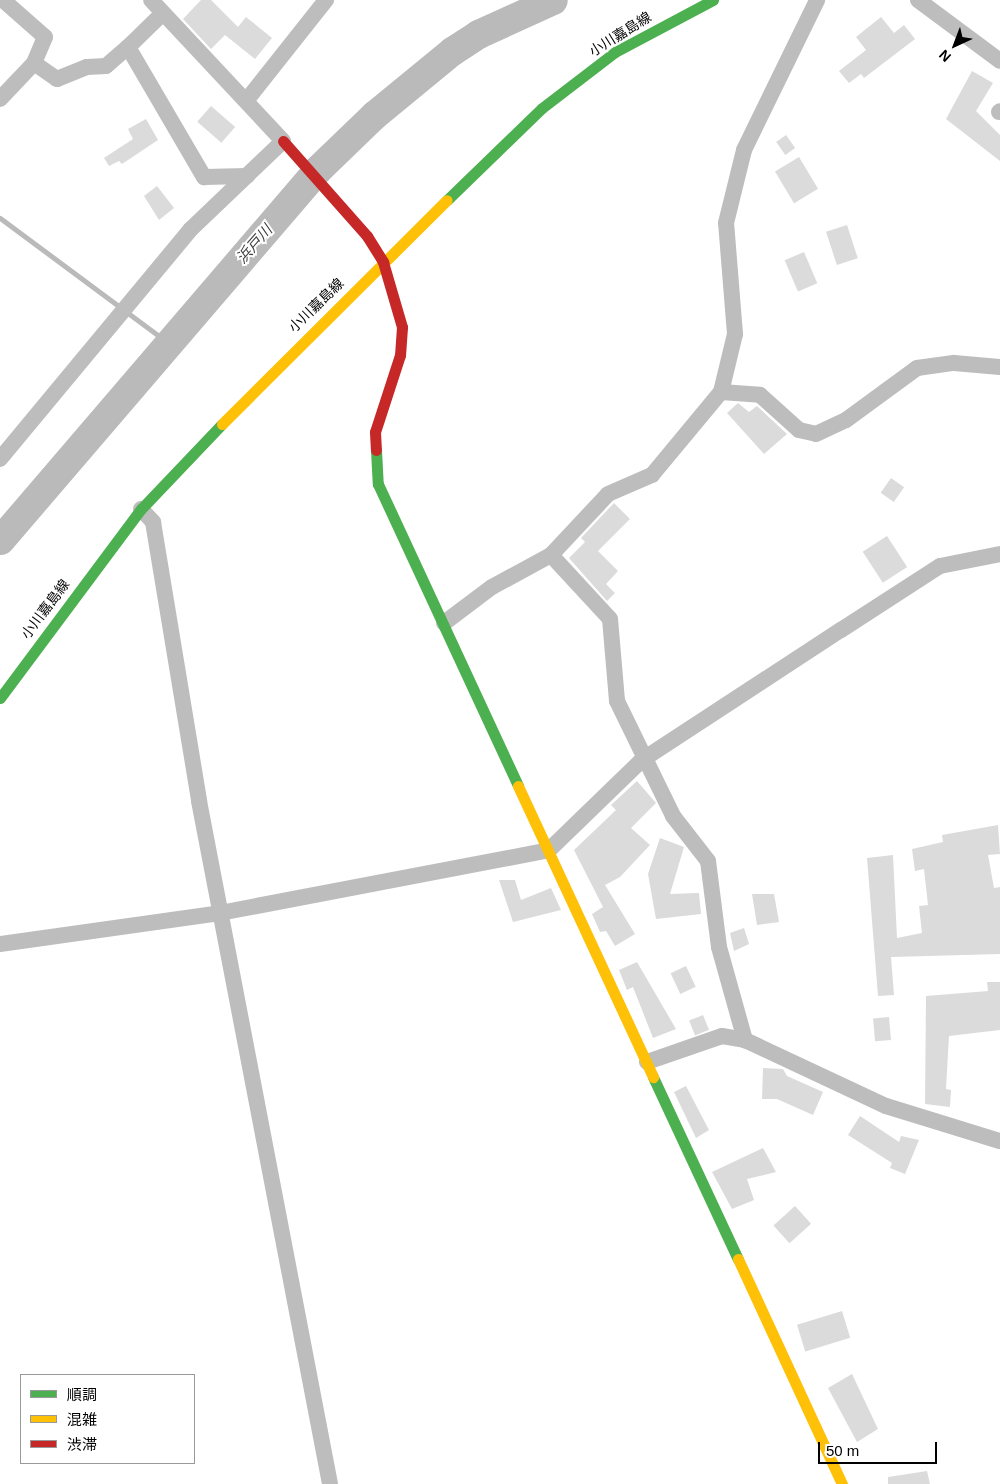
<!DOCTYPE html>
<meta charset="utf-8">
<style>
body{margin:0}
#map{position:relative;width:1000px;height:1484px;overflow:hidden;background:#fff;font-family:Helvetica,"Noto Sans JP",sans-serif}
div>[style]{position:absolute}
.stream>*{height:5px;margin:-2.5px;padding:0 2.5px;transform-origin:2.5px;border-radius:2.5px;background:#bababa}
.river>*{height:29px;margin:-14.5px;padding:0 14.5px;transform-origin:14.5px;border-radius:14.5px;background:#bababa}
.building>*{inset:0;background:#dbdbdb;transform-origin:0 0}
.street>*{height:16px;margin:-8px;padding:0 8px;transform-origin:8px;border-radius:8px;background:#bdbdbd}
.fast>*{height:11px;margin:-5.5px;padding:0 5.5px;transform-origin:5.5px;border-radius:5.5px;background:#4caf50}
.slow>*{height:11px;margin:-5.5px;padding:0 5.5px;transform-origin:5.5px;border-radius:5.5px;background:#ffc107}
.jam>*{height:11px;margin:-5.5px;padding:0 5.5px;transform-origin:5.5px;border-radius:5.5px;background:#c62828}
span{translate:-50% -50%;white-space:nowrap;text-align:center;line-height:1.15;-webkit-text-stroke:4px #fff;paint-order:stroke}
.street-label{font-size:14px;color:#000}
.water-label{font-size:15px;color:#3d3d3d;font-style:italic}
.legend{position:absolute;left:20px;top:1374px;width:175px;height:90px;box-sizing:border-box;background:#fff;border:1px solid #999;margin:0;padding:6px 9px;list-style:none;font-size:15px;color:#000}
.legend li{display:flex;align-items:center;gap:10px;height:25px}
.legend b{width:25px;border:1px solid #999}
.north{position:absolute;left:930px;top:20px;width:50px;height:50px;-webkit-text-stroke:4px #fff;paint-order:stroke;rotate:223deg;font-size:14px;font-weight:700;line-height:20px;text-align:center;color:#000}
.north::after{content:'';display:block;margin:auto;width:18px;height:22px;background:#000;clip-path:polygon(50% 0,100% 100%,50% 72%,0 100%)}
.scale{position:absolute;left:818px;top:1442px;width:119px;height:22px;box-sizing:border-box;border:2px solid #000;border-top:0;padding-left:6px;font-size:15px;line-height:18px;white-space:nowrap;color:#000;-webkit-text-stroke:4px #fff;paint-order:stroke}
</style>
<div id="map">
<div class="stream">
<div style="left:0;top:218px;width:208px;rotate:36.6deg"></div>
</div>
<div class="river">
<div style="left:0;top:540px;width:489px;rotate:-49.4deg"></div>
<div style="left:318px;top:169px;width:78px;rotate:-44deg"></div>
<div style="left:374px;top:115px;width:101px;rotate:-39.4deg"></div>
<div style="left:452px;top:51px;width:31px;rotate:-33deg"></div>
<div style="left:478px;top:34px;width:82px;rotate:-24.4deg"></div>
</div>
<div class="building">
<div style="clip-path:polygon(201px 0,211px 0,238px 27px,246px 17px,272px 38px,255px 59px,225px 35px,211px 49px,183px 19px)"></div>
<div style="clip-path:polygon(881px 17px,894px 33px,904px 25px,915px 39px,864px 78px,861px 74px,849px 83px,839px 71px,866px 50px,856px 37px)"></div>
<div style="clip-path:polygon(972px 71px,993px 83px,976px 111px,1000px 135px,1000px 161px,946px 119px)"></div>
<div style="left:211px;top:106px;width:32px;height:21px;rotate:41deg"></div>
<div style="clip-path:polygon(146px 119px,158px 140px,122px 164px,119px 161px,109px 166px,104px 158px,133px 139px,128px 129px)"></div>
<div style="left:786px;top:135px;width:16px;height:12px;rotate:55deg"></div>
<div style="left:799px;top:157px;width:37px;height:28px;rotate:59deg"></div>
<div style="clip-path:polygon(157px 186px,174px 208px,159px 220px,144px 196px)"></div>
<div style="left:847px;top:225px;width:35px;height:22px;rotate:72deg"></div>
<div style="left:804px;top:252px;width:34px;height:21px;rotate:67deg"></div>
<div style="clip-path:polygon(738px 403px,749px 412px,757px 406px,787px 434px,764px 454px,727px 413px)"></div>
<div style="left:891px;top:478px;width:16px;height:18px;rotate:35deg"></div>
<div style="clip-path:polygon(614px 503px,630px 519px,598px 551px,618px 571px,606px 584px,615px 593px,607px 601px,569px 558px,585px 542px,581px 538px)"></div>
<div style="left:887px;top:536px;width:37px;height:29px;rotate:57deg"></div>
<div style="clip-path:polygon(637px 781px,656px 803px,631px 828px,650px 845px,620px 877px,605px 885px,635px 934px,615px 946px,606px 931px,600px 932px,592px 914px,603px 907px,574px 850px,616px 810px,611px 805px)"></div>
<div style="clip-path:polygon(998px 825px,1000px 854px,988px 855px,994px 888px,1000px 887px,1000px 954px,891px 957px,894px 995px,878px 996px,867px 858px,893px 855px,897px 938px,922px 933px,919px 906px,928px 905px,924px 869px,915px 871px,912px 849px,943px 842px,942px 835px)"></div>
<div style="clip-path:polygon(660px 838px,684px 847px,670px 894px,699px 893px,701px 914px,656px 919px,648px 874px)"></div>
<div style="clip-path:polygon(499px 880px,515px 880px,521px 900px,551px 888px,561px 910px,513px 922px)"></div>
<div style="clip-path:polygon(752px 894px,774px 894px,779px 922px,757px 925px)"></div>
<div style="clip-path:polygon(744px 928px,749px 944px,734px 951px,730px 933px)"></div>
<div style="clip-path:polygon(637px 962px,676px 1029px,653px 1038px,633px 987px,627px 990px,619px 970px)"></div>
<div style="left:686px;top:966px;width:23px;height:17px;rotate:65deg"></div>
<div style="clip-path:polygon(987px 982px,1000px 982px,1000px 1030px,949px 1036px,946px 1089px,951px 1090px,950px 1107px,925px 1104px,926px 996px,988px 991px)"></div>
<div style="left:703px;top:1015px;width:16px;height:15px;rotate:68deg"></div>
<div style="left:889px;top:1017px;width:23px;height:16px;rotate:85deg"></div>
<div style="clip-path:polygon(763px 1068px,783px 1069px,787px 1076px,823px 1092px,813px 1115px,777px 1099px,762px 1099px)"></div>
<div style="clip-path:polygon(686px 1086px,709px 1130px,696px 1138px,674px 1092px)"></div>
<div style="clip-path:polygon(860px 1116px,899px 1142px,901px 1136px,919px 1140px,905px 1174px,890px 1168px,892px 1163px,848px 1135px)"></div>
<div style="clip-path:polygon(763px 1148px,776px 1172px,747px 1179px,754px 1200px,732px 1209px,712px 1172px)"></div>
<div style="left:795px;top:1206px;width:24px;height:29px;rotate:48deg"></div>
<div style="left:842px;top:1311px;width:28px;height:47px;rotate:73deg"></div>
<div style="clip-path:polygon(852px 1374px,878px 1429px,857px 1442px,828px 1388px)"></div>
<div style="clip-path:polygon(927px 1471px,930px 1484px,888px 1484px,888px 1477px)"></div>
</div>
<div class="street">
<div style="left:3px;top:0;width:56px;rotate:41.4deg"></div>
<div style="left:45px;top:37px;width:28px;rotate:113deg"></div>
<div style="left:34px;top:63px;width:28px;rotate:35deg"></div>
<div style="left:57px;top:79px;width:32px;rotate:-22deg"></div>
<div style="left:87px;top:67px;width:19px;rotate:-3deg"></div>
<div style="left:106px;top:66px;width:29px;rotate:-41deg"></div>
<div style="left:918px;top:0;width:102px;rotate:36.6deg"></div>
<div style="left:163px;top:13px;width:49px;rotate:135.8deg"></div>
<div style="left:128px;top:47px;width:151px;rotate:59.7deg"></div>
<div style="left:204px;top:177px;width:43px;rotate:-1.3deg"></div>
<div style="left:0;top:99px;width:50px;rotate:-46.6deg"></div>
<div style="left:246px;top:101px;width:129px;rotate:-51.6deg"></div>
<div style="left:999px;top:112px;width:1px;rotate:-45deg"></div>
<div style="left:721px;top:392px;width:39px;rotate:4deg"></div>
<div style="left:760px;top:395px;width:52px;rotate:41.9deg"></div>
<div style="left:799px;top:430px;width:17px;rotate:13deg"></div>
<div style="left:816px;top:434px;width:33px;rotate:-25deg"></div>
<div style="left:846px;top:420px;width:88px;rotate:-36.2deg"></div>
<div style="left:917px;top:368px;width:37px;rotate:-8deg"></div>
<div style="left:954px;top:363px;width:46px;rotate:5deg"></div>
<div style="left:0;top:459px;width:299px;rotate:-50.3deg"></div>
<div style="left:191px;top:229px;width:127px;rotate:-43.7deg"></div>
<div style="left:283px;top:141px;width:193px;rotate:-133.1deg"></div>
<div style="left:141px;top:509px;width:18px;rotate:47deg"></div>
<div style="left:153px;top:522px;width:283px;rotate:80.6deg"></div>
<div style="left:199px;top:801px;width:695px;rotate:79.14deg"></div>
<div style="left:551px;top:555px;width:87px;rotate:47.3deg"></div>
<div style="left:610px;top:619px;width:82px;rotate:85.1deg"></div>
<div style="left:617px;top:701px;width:128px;rotate:64deg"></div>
<div style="left:673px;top:816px;width:57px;rotate:52.1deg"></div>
<div style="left:708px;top:861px;width:87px;rotate:82.7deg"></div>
<div style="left:719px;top:947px;width:97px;rotate:74.4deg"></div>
<div style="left:444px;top:623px;width:60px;rotate:-36.9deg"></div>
<div style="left:492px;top:587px;width:67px;rotate:-28.5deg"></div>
<div style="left:551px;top:555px;width:83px;rotate:-46.9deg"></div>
<div style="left:608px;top:494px;width:48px;rotate:-23.4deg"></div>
<div style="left:652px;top:475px;width:108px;rotate:-50.3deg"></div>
<div style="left:721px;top:392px;width:60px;rotate:-76.4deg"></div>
<div style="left:735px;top:334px;width:111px;rotate:-94.6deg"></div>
<div style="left:726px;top:223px;width:75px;rotate:-76.1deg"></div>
<div style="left:744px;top:150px;width:167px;rotate:-64deg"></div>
<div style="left:0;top:944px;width:222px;rotate:-8deg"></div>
<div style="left:220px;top:913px;width:335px;rotate:-10.8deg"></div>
<div style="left:549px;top:850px;width:129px;rotate:-44.1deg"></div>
<div style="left:642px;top:760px;width:238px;rotate:-33.2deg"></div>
<div style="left:841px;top:630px;width:118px;rotate:-32.9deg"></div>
<div style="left:940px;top:566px;width:61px;rotate:-11.3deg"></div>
<div style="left:647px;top:1062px;width:79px;rotate:-19.1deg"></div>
<div style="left:722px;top:1036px;width:23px;rotate:10deg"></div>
<div style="left:745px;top:1040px;width:156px;rotate:25.1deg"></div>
<div style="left:886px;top:1106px;width:119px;rotate:17.1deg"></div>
</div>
<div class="fast">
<div style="left:447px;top:200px;width:132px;rotate:-44.1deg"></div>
<div style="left:542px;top:108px;width:92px;rotate:-37.5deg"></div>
<div style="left:615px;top:52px;width:111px;rotate:-28deg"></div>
<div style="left:376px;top:450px;width:34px;rotate:87deg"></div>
<div style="left:378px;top:484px;width:333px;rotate:65.1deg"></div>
<div style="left:0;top:698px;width:236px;rotate:-53.3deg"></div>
<div style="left:141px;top:509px;width:117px;rotate:-46.4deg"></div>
<div style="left:653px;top:1077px;width:201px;rotate:65deg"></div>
</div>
<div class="slow">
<div style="left:222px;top:424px;width:317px;rotate:-44.9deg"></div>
<div style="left:518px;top:786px;width:321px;rotate:65.1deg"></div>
<div style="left:738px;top:1259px;width:248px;rotate:65.2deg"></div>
</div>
<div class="jam">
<div style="left:283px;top:141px;width:127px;rotate:48.5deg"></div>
<div style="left:367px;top:236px;width:31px;rotate:58deg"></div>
<div style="left:383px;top:262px;width:68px;rotate:73.7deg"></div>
<div style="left:402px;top:327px;width:28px;rotate:94deg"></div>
<div style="left:400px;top:355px;width:81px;rotate:108deg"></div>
<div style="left:375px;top:432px;width:18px;rotate:87deg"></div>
</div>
<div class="street-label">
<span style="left:620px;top:34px;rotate:-32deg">小川嘉島線</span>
<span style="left:316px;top:305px;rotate:-44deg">小川嘉島線</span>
<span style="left:45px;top:609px;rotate:-53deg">小川嘉島線</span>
</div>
<div class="water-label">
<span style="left:254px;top:244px;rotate:-49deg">浜戸川</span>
</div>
<ul class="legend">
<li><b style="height:6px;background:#4caf50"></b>順調</li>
<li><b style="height:6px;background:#ffc107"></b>混雑</li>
<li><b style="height:6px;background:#c62828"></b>渋滞</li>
</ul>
<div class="north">N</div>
<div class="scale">50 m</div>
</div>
